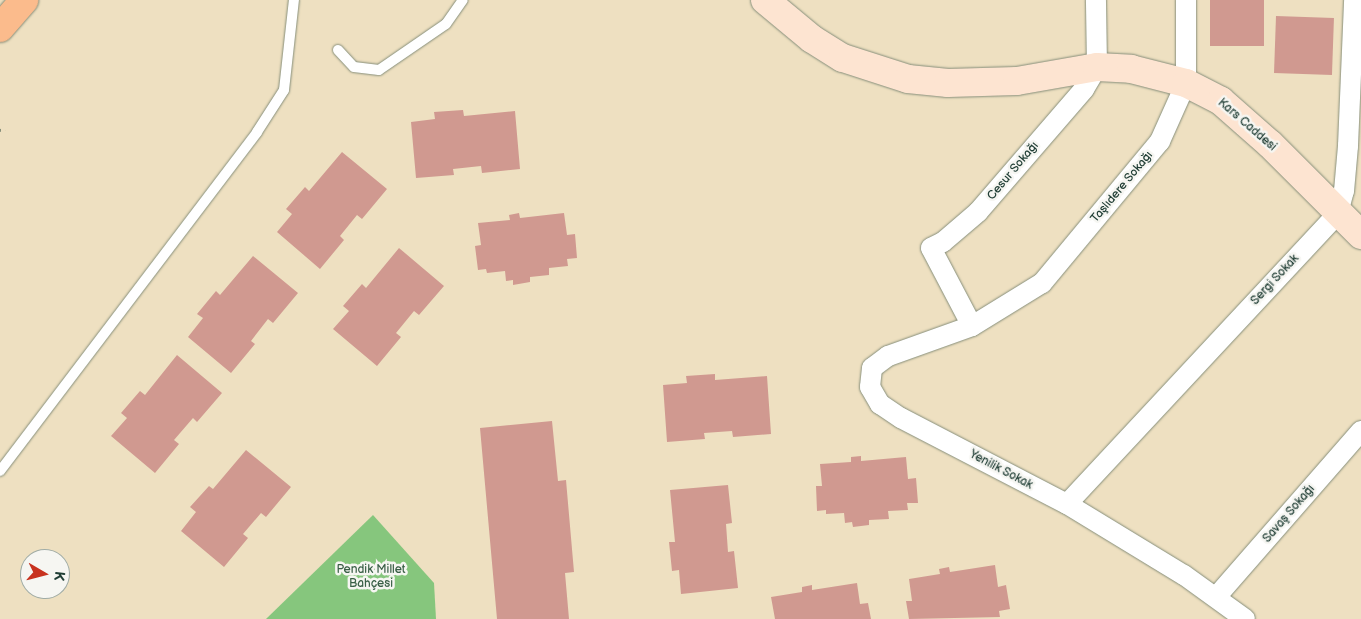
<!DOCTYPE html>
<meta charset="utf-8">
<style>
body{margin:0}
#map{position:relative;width:1361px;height:619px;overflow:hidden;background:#eee0c1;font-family:"Balsamiq Sans",sans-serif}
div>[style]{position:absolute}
.green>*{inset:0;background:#86c67d}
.building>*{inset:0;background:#d09990;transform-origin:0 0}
.path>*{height:3px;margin-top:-1.5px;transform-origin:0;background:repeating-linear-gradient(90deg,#868e7a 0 1px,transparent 0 5px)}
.roads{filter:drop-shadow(0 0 1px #868e7a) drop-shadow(0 0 1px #868e7a)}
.lane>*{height:10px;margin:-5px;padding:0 5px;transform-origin:5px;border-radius:5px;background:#fff}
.street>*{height:20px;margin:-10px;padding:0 10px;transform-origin:10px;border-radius:10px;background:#fff}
.secondary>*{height:28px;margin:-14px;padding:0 14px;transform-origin:14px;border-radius:14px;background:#fde4d1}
.primary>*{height:28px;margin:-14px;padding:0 14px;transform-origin:14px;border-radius:14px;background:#fbbb8c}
span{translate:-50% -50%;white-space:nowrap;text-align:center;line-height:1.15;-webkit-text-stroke:5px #f6f6f2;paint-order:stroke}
.street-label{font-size:12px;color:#1f3d34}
.park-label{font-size:12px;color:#395f46}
.north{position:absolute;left:20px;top:549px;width:50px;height:50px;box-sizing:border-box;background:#f6f6f2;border:1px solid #a0aca6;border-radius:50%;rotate:98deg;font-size:14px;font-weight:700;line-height:20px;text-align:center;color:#1f3d34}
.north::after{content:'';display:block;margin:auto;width:18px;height:22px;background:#c8321e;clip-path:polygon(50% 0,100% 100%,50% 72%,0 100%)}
</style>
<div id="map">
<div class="green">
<div style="clip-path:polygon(373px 515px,434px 583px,436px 619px,266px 619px)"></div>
</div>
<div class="building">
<div style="left:1210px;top:0;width:54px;height:46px"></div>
<div style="left:1276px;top:16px;width:58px;height:57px;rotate:2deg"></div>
<div style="clip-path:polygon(463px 110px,464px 116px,515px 111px,520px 169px,482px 173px,481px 166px,453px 169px,454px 175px,416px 178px,411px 122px,435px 119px,434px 112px)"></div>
<div style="clip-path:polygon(342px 152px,387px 189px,362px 219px,357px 215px,340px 236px,344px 240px,320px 269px,277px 232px,292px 214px,286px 209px,305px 187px,309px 191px)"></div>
<div style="clip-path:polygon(519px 213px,520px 218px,564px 213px,567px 235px,575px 234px,577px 258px,567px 259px,568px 266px,549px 268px,549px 275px,530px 277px,530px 282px,513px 285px,513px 280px,506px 281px,505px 271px,487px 273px,486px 269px,478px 270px,475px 246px,481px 245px,478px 223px,510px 220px,509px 215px)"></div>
<div style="clip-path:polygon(399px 248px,444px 286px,419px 315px,414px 311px,396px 333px,401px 337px,377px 366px,333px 329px,349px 311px,343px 306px,362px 284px,366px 288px)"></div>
<div style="clip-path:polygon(253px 256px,298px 293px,273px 323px,268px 319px,251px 341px,255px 344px,231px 373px,188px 337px,203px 318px,197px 314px,216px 291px,220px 295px)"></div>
<div style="clip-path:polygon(177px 355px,222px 393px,197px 422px,193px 418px,174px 440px,179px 444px,155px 473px,111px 436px,127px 418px,121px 413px,140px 391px,145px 395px)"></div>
<div style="clip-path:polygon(715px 374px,715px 380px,767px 376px,771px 434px,733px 437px,732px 431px,704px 433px,705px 439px,667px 442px,663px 385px,687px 383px,686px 376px)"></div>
<div style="clip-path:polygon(552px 421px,558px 481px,566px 480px,574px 572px,565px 573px,569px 619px,497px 619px,480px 428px)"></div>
<div style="clip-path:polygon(246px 450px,291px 487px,266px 517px,261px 513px,243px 534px,248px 538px,224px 567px,181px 531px,196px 512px,190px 507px,209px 486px,213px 489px)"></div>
<div style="clip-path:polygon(861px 456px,861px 461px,906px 457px,908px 479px,916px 478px,918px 503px,907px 503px,908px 510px,888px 511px,889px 519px,869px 520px,869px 525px,853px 527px,852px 522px,845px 523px,844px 513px,826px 514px,826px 510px,817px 511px,816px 486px,822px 486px,820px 464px,851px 462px,851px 457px)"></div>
<div style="clip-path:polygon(728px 485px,732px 523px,726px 524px,728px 552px,734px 551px,738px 588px,681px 594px,679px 570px,672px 571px,669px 542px,675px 542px,670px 490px)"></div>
<div style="clip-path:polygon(995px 565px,998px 587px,1006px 585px,1010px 609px,999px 611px,1000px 617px,909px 619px,906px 601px,912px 601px,909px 579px,940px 574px,939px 569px,949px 567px,950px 572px)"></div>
<div style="clip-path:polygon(857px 583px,860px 604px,868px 603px,871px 619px,775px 619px,771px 597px,802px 592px,802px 587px,812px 585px,812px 590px)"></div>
</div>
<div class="path">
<div style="left:0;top:130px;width:5px;rotate:-11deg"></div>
</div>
<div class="roads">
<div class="lane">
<div style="left:338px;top:50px;width:23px;rotate:47deg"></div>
<div style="left:354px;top:67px;width:25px;rotate:7deg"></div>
<div style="left:379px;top:70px;width:81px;rotate:-34.5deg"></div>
<div style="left:446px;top:24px;width:29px;rotate:-55deg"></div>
<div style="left:0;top:471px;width:425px;rotate:-52.8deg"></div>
<div style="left:257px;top:132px;width:50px;rotate:-57.3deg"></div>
<div style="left:284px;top:90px;width:91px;rotate:-83.7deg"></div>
</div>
<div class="street">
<div style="left:1186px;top:0;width:83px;rotate:90deg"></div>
<div style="left:1186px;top:83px;width:64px;rotate:114.1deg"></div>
<div style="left:1160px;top:141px;width:185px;rotate:129.7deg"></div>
<div style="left:1042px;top:283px;width:82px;rotate:148.4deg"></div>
<div style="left:972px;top:326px;width:89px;rotate:160.3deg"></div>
<div style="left:888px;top:356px;width:20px;rotate:143deg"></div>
<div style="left:872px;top:368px;width:19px;rotate:96deg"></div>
<div style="left:870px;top:387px;width:20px;rotate:60deg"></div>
<div style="left:880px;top:404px;width:25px;rotate:34deg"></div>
<div style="left:901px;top:418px;width:187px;rotate:27.4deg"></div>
<div style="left:1067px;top:504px;width:137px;rotate:31.3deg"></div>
<div style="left:1184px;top:575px;width:75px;rotate:35.8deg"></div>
<div style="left:972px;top:326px;width:88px;rotate:-117.7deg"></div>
<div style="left:931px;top:248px;width:13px;rotate:-27deg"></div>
<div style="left:943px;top:242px;width:46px;rotate:-40.6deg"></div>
<div style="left:978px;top:212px;width:162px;rotate:-49.2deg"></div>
<div style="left:1084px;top:89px;width:26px;rotate:-59deg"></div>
<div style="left:1097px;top:67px;width:67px;rotate:-90.9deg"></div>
<div style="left:1067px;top:504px;width:398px;rotate:-47deg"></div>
<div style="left:1338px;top:213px;width:23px;rotate:-75deg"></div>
<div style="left:1344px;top:191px;width:45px;rotate:-84.9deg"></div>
<div style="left:1348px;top:146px;width:146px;rotate:-87.6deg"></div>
<div style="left:1217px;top:596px;width:219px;rotate:-48.9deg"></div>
</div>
<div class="secondary">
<div style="left:765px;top:0;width:61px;rotate:39.7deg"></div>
<div style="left:812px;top:39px;width:36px;rotate:32deg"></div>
<div style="left:843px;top:58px;width:68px;rotate:17.9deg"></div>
<div style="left:908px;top:79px;width:40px;rotate:5.7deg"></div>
<div style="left:948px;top:83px;width:69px;rotate:-1.7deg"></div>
<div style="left:1017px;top:81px;width:81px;rotate:-9.9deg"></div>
<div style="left:1097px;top:67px;width:34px;rotate:3deg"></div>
<div style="left:1131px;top:69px;width:57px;rotate:14.3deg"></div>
<div style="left:1186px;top:83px;width:39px;rotate:27deg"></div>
<div style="left:1221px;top:101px;width:65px;rotate:41.3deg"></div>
<div style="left:1270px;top:144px;width:129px;rotate:45deg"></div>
</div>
<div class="primary">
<div style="left:0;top:28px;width:37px;rotate:-49deg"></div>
</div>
</div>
<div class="street-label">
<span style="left:1247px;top:125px;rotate:41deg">Kars Caddesi</span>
<span style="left:1013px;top:171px;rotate:-50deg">Cesur Sokağı</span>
<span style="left:1122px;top:187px;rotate:-50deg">Taşlıdere Sokağı</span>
<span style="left:1275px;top:280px;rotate:-47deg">Sergi Sokak</span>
<span style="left:1001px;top:470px;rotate:28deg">Yenilik Sokak</span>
<span style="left:1289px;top:514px;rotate:-49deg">Savaş Sokağı</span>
</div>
<div class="park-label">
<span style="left:371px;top:577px">Pendik Millet<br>Bahçesi</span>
</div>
<div class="north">K</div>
</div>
